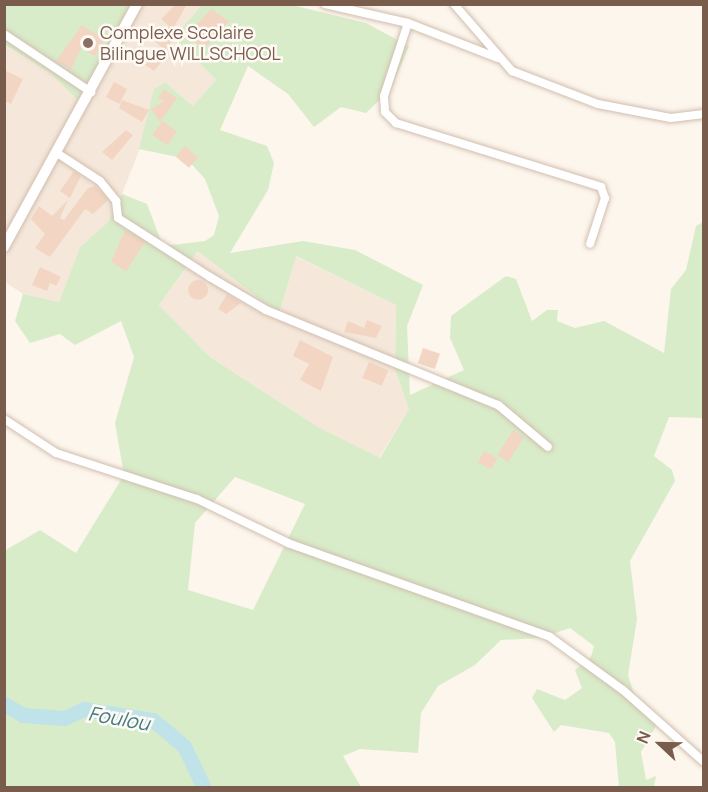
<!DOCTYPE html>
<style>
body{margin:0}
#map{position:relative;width:708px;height:792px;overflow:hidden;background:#fdf6ec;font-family:Manrope,sans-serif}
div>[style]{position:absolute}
.residential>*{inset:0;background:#f5e8da}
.green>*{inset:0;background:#d8ecc9}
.river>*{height:15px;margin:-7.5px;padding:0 7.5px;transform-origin:7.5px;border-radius:7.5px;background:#bfe3e8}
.building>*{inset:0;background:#f3d5c3;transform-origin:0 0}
.round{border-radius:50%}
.roads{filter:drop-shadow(0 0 2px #d1beb0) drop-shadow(0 0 2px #d1beb0)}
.street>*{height:8px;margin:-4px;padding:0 4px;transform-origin:4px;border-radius:4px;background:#fff}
.secondary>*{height:10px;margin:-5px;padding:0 5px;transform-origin:5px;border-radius:5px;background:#fff}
.dots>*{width:16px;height:16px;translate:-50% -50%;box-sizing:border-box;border:3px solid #fffaf3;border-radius:50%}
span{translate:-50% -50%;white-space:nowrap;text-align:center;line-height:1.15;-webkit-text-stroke:5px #fffaf3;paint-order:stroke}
.education-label{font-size:18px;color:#785e54}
.left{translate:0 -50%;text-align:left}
.water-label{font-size:20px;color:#437c86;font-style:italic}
.frame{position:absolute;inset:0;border:6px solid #7a5c4d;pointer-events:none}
.north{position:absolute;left:630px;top:714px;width:60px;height:60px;-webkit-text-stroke:4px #fffaf3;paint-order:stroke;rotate:292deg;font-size:16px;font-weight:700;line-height:24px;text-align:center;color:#7a5c4d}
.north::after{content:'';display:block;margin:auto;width:21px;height:27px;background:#7a5c4d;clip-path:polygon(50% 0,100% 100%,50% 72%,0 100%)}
</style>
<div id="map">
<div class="residential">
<div style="clip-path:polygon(137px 5px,202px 5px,174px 37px,216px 80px,193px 106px,165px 82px,154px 89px,149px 125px,122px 194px,108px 223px,80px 247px,59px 302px,23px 294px,5px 282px,4px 45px,51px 74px,78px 101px)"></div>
<div style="clip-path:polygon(199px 250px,279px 314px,295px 256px,396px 305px,395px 370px,409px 409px,379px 458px,318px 427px,210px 357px,159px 305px)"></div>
</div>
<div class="green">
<div style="clip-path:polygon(4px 5px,137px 5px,88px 96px,78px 101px,51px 74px,5px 45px)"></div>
<div style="clip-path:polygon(evenodd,202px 5px,292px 5px,366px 23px,409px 46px,391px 89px,366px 113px,341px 107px,314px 127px,288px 94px,248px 66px,220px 130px,267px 146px,274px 163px,268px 190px,230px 253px,303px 241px,355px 250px,423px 285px,407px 326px,410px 395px,464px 370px,450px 338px,451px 316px,506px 276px,516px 279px,532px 321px,547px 310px,558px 310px,557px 321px,575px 328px,604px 321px,664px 353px,671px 289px,686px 270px,696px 226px,703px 222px,703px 418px,669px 417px,654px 456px,672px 470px,675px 481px,630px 561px,637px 619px,628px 675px,634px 694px,649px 707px,656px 726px,641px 752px,646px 780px,656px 776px,654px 787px,619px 787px,615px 742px,609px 733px,561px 725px,554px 732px,532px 698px,537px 689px,565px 700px,582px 688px,575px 670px,591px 657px,594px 646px,570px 628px,540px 638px,501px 640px,475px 665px,438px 686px,421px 713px,418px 753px,360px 749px,343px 756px,361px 787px,5px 787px,4px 551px,40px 530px,76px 553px,124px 475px,115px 423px,134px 357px,121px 321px,75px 345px,60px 334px,30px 343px,15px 321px,23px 294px,59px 302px,80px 247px,108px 222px,122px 194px,147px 204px,163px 246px,205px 241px,214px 235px,219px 216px,205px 179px,187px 159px,139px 149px,154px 89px,165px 82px,193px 106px,216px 80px,174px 37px,202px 5px,198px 251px,279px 314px,296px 256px,396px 305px,395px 370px,409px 409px,380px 458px,318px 427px,210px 357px,159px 305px,198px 251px,202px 5px,235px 477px,305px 504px,253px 610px,188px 590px,195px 523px,235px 477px)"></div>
</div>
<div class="river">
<div style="left:4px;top:704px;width:22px;rotate:30deg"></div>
<div style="left:23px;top:715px;width:41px;rotate:4.2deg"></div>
<div style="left:64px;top:718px;width:22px;rotate:-24deg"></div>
<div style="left:84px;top:709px;width:70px;rotate:9.1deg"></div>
<div style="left:153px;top:720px;width:40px;rotate:40deg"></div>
<div style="left:184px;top:746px;width:47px;rotate:64.5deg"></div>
</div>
<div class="building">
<div style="clip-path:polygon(176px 4px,187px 4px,170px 34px,175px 39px,164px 50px,155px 41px,169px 26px,161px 19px)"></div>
<div style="clip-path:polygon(211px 9px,229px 21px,204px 49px,190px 38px,191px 31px)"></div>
<div style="clip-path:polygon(82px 25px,105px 40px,95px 56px,81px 48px,71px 70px,56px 61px)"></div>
<div style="clip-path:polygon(159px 50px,166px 57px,154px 71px,145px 65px)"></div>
<div style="clip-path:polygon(4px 70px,23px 79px,11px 104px,4px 101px)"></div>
<div style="left:114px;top:82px;width:15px;height:17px;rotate:28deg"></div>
<div style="clip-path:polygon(164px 89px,177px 98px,160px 122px,151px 109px,164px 101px,158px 98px)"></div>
<div style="clip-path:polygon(122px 100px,149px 110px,142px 122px,119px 108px)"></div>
<div style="left:162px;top:121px;width:18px;height:17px;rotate:34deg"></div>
<div style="clip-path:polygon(126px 130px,133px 135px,112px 160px,102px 152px)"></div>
<div style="left:185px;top:146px;width:17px;height:14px;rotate:40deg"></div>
<div style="clip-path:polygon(74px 171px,81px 176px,70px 198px,60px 191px)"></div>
<div style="clip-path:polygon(96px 186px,108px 200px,104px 204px,93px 214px,85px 209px,50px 257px,35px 248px,45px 234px,31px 219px,39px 206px,52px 216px,68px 200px,60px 218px,64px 220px,88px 188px)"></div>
<div style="clip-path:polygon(125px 230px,145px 242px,126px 271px,111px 262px)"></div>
<div style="clip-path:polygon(40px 267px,61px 277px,56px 286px,50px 283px,47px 291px,32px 285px)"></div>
<div class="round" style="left:188px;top:280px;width:20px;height:20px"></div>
<div style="clip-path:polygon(227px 294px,241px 303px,226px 314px,218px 309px)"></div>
<div style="clip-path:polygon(367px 320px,382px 326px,376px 338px,344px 332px,348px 321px,364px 328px)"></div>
<div style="clip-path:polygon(300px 340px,333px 357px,321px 391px,300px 380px,309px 364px,293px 356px)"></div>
<div style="left:423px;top:348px;width:18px;height:16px;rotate:19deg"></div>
<div style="left:369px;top:362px;width:21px;height:17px;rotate:23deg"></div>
<div style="left:513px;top:430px;width:13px;height:30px;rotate:32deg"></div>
<div style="left:484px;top:451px;width:15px;height:13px;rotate:28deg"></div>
</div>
<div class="roads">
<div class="street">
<div style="left:325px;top:4px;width:85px;rotate:12.9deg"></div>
<div style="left:408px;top:23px;width:97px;rotate:21.3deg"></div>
<div style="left:454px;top:4px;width:89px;rotate:49.1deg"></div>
<div style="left:512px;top:71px;width:92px;rotate:21deg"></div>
<div style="left:598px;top:104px;width:74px;rotate:10.9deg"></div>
<div style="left:671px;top:118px;width:33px;rotate:-7deg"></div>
<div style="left:408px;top:23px;width:77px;rotate:108.2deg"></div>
<div style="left:384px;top:96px;width:16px;rotate:86deg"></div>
<div style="left:385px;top:112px;width:16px;rotate:45deg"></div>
<div style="left:396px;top:123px;width:215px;rotate:17.3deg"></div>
<div style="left:601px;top:187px;width:12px;rotate:70deg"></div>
<div style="left:605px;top:198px;width:48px;rotate:108.1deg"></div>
<div style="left:4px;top:34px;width:105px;rotate:33.7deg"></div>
<div style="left:57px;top:153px;width:51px;rotate:33.1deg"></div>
<div style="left:100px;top:181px;width:26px;rotate:51deg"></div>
<div style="left:116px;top:201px;width:17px;rotate:83deg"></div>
<div style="left:118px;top:218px;width:109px;rotate:32.7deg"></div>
<div style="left:210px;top:277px;width:65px;rotate:30.5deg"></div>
<div style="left:266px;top:310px;width:251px;rotate:22.3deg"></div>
<div style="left:498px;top:405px;width:65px;rotate:40deg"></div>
<div style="left:4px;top:419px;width:62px;rotate:33.2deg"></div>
<div style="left:56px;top:453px;width:148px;rotate:18.1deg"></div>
<div style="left:197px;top:499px;width:101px;rotate:25.8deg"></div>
<div style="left:288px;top:543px;width:278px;rotate:19.7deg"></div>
<div style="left:550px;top:637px;width:90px;rotate:36deg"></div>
<div style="left:623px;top:690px;width:108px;rotate:41.6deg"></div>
</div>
<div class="secondary">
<div style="left:4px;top:247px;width:277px;rotate:-61.3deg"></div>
</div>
</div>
<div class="dots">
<div style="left:88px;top:43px;background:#8d6e63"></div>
</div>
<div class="education-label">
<span class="left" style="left:100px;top:43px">Complexe Scolaire<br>Bilingue WILLSCHOOL</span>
</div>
<div class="water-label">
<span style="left:119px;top:718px;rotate:10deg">Foulou</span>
</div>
<div class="frame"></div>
<div class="north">N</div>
</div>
